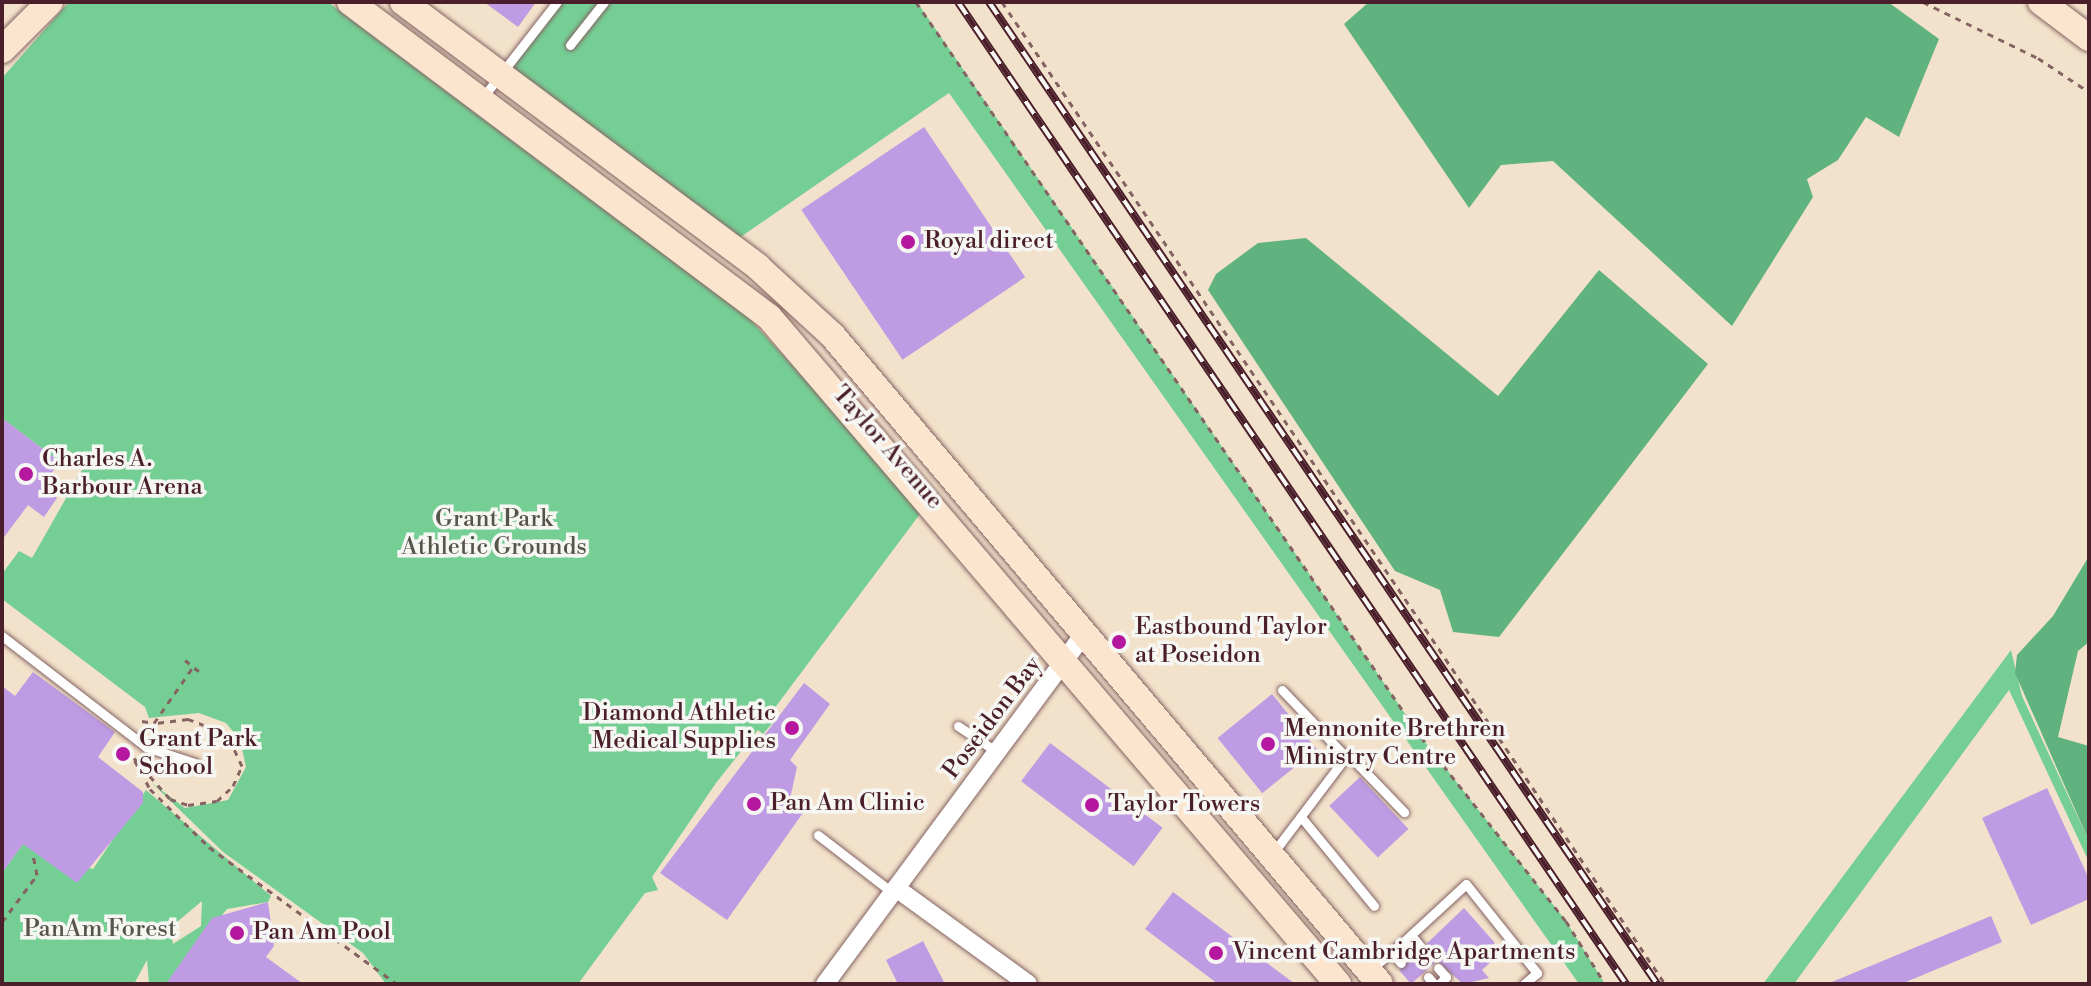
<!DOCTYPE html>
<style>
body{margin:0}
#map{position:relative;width:2091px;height:986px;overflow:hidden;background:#f3e2cb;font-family:"Libre Bodoni",serif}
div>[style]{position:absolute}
.green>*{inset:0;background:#75cf95}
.forest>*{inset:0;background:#60b27e}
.building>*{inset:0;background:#be9be3;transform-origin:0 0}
.path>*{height:3px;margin-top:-1.5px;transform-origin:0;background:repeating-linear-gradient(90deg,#856363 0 6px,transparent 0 12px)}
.roads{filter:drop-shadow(0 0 2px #856363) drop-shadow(0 0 2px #856363)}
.lane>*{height:9px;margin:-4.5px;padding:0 4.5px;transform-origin:4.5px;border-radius:4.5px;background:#fff}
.street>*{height:18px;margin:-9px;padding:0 9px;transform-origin:9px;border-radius:9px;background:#fff}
.secondary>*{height:26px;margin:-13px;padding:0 13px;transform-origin:13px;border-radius:13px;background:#fbe5cf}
.rail>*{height:8px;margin-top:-4px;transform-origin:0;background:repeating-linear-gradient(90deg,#f6f6f2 0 15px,#4a1f2b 0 30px);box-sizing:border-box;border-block:2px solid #4a1f2b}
.dots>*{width:22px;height:22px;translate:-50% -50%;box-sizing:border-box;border:4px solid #f6f6f2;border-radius:50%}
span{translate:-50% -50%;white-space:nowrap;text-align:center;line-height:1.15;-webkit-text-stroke:7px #f6f6f2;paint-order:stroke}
.poi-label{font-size:24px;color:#4a1f2b}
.left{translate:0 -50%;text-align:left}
.right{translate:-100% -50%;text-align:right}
.street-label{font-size:24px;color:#4a1f2b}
.park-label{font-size:24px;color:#57544b}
.frame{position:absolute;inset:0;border:4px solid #4a1f2b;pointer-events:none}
</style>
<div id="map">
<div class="green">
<div style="clip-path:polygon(69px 2px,328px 2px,750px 319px,923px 510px,771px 713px,776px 719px,763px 734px,758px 730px,716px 783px,652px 877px,658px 890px,645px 893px,578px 984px,386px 984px,363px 953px,223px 852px,152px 783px,185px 808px,228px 800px,246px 767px,240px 740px,226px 723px,199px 713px,149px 718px,145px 707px,2px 599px,2px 574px,19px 551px,32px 558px,86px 463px,68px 450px,60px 462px,2px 418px,2px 78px)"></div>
<div style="clip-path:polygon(556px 2px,917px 2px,1421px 737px,1566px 921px,1605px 984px,1579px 984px,949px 93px,729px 245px,500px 75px)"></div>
<div style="clip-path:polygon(2011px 650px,2022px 696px,2089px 841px,2089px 862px,2009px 690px,1794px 984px,1763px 984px)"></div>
<div style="clip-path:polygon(evenodd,146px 790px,271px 896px,268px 902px,227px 909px,166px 984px,149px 984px,147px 960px,134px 984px,2px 984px,2px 873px,23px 844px,93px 869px,146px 790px,202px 901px,201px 926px,173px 944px,171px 927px,202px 901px)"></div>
</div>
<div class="forest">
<div style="clip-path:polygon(1369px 2px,1888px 2px,1939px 39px,1899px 137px,1866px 117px,1838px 160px,1807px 179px,1813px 197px,1732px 326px,1553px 161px,1501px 165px,1469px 208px,1344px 24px)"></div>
<div style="clip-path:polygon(1306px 238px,1498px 396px,1599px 270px,1708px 364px,1499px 637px,1453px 632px,1440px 590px,1395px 571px,1208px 290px,1216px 274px,1258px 243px)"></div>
<div style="clip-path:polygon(2089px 556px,2089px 642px,2078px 651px,2058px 737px,2089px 746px,2089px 841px,2015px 673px,2017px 655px,2053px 616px)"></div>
</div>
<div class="building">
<div style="clip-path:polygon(484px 2px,536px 2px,518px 27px)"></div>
<div style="left:924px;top:127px;width:181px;height:148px;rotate:56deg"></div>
<div style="clip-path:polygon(2px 418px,60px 462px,42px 486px,57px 498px,44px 517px,28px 505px,2px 540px)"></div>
<div style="clip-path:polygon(33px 672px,115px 732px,98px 757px,143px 792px,143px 803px,77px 883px,23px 844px,2px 873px,2px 686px,15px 696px)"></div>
<div style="clip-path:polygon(804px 683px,830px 704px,790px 760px,797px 767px,790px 799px,805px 810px,727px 920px,660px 873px)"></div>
<div style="left:1272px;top:694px;width:71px;height:70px;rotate:51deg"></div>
<div style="left:1050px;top:743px;width:141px;height:48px;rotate:37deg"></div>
<div style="left:1360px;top:777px;width:71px;height:42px;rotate:47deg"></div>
<div style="clip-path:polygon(2047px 788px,2089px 879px,2089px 899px,2031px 925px,1982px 818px)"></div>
<div style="clip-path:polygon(1173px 892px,1295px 984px,1218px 984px,1145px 929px)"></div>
<div style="clip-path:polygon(268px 902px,274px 946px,266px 957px,303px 984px,166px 984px,212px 918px)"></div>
<div style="clip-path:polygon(1464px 908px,1495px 943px,1487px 949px,1495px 958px,1482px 970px,1489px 978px,1463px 984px,1437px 961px,1411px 984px,1399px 970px)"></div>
<div style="clip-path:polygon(1991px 916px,2002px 942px,1901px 984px,1827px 984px)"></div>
<div style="clip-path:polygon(923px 941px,945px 984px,898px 984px,886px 960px)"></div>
</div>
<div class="path">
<div style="left:916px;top:2px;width:892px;rotate:55.51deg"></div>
<div style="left:1421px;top:737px;width:234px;rotate:51.8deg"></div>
<div style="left:1566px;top:921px;width:74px;rotate:58.2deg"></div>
<div style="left:1002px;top:2px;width:1185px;rotate:55.97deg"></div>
<div style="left:1923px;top:2px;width:128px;rotate:26deg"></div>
<div style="left:2038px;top:58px;width:61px;rotate:33.7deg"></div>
<div style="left:2089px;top:658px;width:41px;rotate:90deg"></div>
<div style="left:185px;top:660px;width:21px;rotate:39deg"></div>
<div style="left:142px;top:721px;width:12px;rotate:9deg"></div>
<div style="left:129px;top:750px;width:44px;rotate:61.7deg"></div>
<div style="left:150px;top:789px;width:83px;rotate:44.5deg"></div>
<div style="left:209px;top:847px;width:233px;rotate:36.1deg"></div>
<div style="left:134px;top:758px;width:55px;rotate:48.7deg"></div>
<div style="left:170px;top:799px;width:19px;rotate:18deg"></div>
<div style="left:188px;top:805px;width:29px;rotate:-8deg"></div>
<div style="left:217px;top:801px;width:22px;rotate:-43deg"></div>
<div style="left:233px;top:786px;width:22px;rotate:-66deg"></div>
<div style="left:242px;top:766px;width:35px;rotate:-115deg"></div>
<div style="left:227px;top:734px;width:42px;rotate:-159deg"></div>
<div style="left:188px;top:719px;width:34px;rotate:173deg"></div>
<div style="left:154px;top:723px;width:68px;rotate:-55.1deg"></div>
<div style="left:2px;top:922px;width:59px;rotate:-53.3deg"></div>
<div style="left:37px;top:875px;width:21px;rotate:-101deg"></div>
</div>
<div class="roads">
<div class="lane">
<div style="left:570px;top:45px;width:55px;rotate:-51.7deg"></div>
<div style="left:483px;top:97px;width:120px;rotate:-52.1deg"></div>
<div style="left:2px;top:636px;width:182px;rotate:37.6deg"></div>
<div style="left:146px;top:747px;width:52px;rotate:18.1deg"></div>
<div style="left:1282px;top:690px;width:93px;rotate:46.3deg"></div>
<div style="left:958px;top:726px;width:47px;rotate:33.7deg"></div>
<div style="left:1301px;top:817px;width:115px;rotate:50.6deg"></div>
<div style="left:818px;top:835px;width:95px;rotate:37.7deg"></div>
<div style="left:1273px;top:853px;width:124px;rotate:-52.9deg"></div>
<div style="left:1348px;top:754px;width:81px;rotate:46deg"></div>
<div style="left:1411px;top:935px;width:14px;rotate:51deg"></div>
<div style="left:1401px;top:944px;width:88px;rotate:-42.7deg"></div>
<div style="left:1466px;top:884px;width:114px;rotate:51.4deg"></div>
<div style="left:1537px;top:973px;width:17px;rotate:140deg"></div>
<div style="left:1392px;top:952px;width:14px;rotate:51deg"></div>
<div style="left:1438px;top:968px;width:12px;rotate:48deg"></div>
<div style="left:1446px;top:977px;width:10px;rotate:135deg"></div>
<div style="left:1371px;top:969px;width:39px;rotate:-40deg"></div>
<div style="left:1401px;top:944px;width:14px;rotate:51deg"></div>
<div style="left:1428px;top:977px;width:9px;rotate:49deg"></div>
</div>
<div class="street">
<div style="left:896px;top:888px;width:163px;rotate:36deg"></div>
<div style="left:825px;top:984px;width:435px;rotate:-53.5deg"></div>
</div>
<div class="secondary">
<div style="left:350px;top:2px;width:524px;rotate:36.94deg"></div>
<div style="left:769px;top:317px;width:877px;rotate:49.53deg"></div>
<div style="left:403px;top:2px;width:443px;rotate:36.7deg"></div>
<div style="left:758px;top:267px;width:100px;rotate:42.6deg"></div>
<div style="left:832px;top:335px;width:849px;rotate:49.82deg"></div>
<div style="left:2041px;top:2px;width:60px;rotate:36.9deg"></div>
<div style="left:2px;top:50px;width:68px;rotate:-45deg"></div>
</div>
</div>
<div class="rail">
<div style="left:958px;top:2px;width:1188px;rotate:55.77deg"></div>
<div style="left:989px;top:2px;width:1188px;rotate:55.77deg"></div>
</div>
<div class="dots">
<div style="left:908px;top:242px;background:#b5179e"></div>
<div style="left:26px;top:474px;background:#b5179e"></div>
<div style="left:1119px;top:642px;background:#b5179e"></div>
<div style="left:792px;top:728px;background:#b5179e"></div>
<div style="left:1268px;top:744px;background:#b5179e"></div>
<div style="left:123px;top:754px;background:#b5179e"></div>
<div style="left:754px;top:804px;background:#b5179e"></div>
<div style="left:1092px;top:805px;background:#b5179e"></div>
<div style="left:237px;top:933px;background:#b5179e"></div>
<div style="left:1216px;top:953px;background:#b5179e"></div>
</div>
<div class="poi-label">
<span class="left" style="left:924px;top:242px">Royal direct</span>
<span class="left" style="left:42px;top:474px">Charles A.<br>Barbour Arena</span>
<span class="left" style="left:1135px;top:642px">Eastbound Taylor<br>at Poseidon</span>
<span class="right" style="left:776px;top:728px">Diamond Athletic<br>Medical Supplies</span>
<span class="left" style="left:1284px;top:744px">Mennonite Brethren<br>Ministry Centre</span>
<span class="left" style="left:139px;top:754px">Grant Park<br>School</span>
<span class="left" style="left:770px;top:804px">Pan Am Clinic</span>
<span class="left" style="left:1108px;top:805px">Taylor Towers</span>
<span class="left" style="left:253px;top:933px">Pan Am Pool</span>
<span class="left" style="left:1232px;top:953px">Vincent Cambridge Apartments</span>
</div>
<div class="street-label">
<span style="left:887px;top:448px;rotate:49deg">Taylor Avenue</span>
<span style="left:993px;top:718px;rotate:-53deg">Poseidon Bay</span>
</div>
<div class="park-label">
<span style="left:494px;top:534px">Grant Park<br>Athletic Grounds</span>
<span style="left:100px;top:930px">PanAm Forest</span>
</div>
<div class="frame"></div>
</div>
